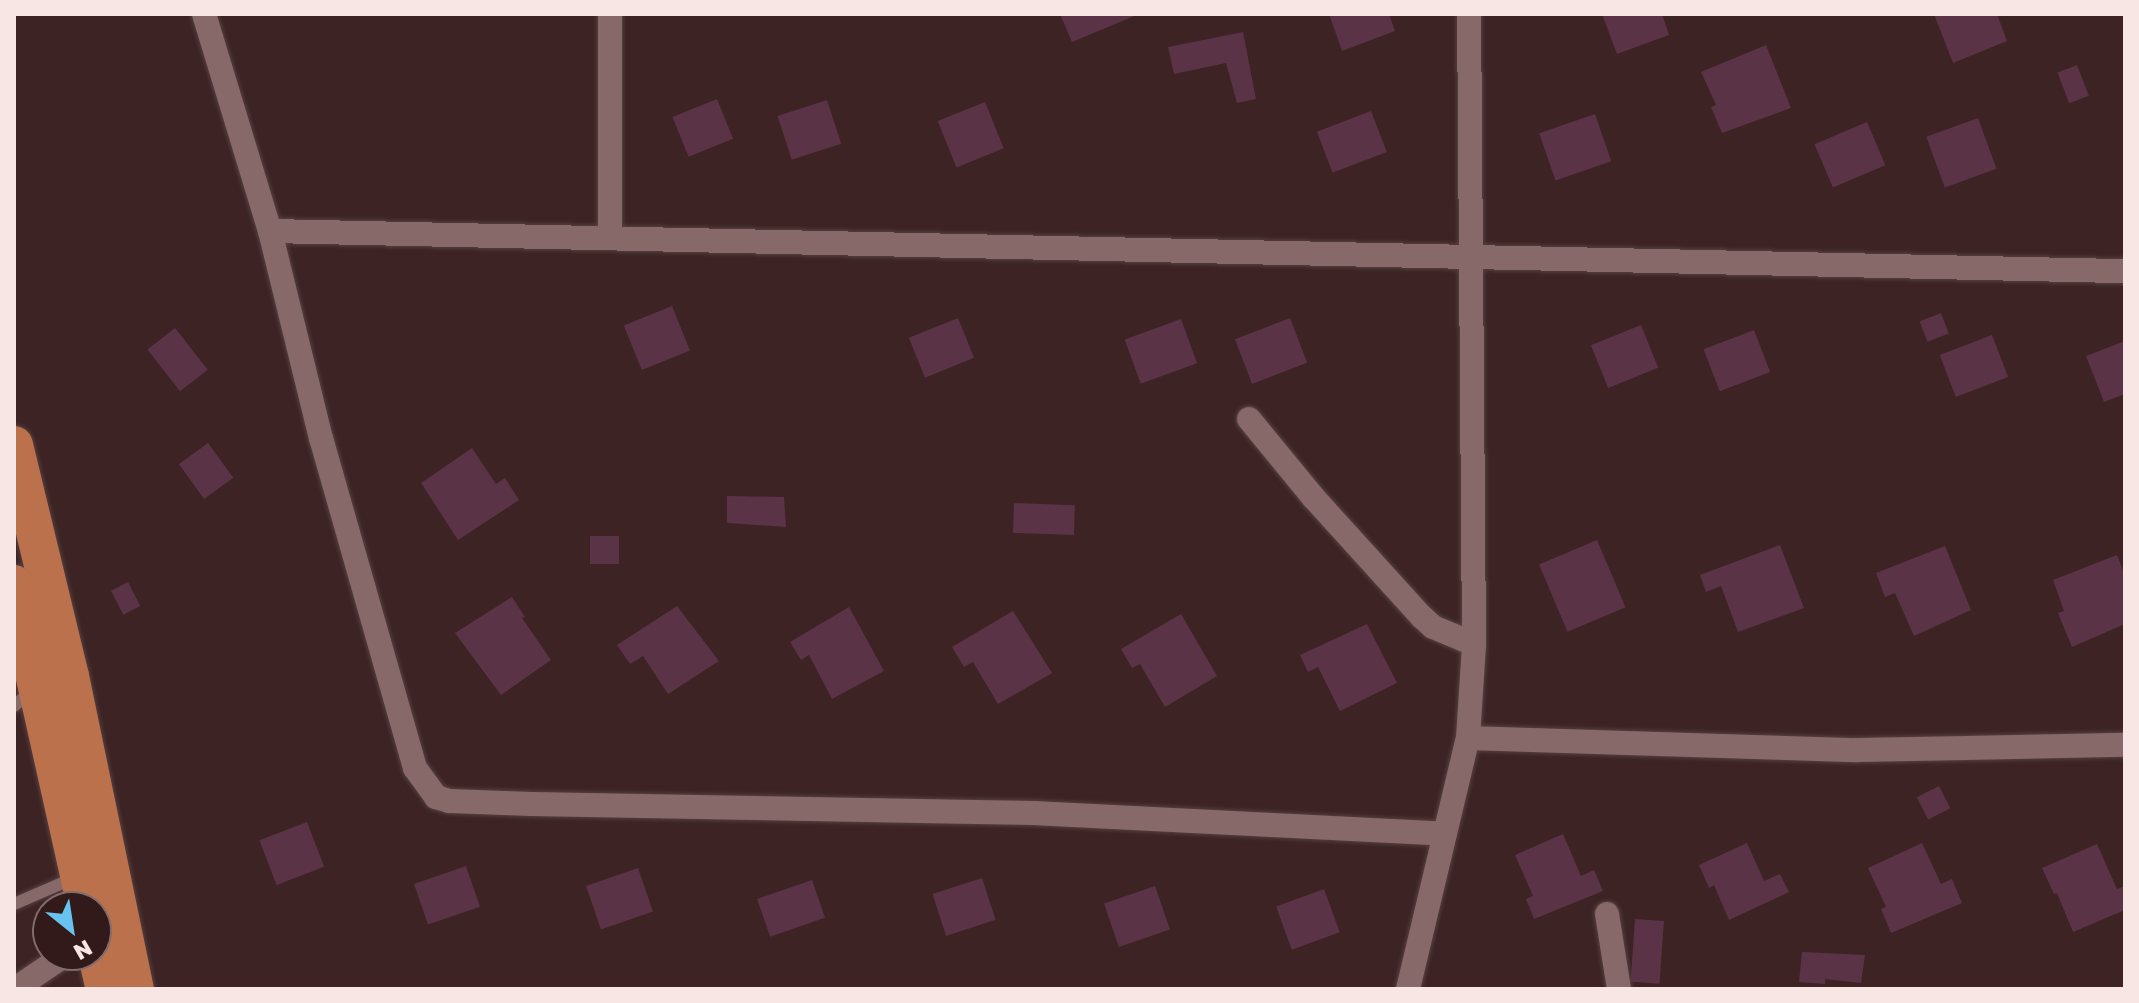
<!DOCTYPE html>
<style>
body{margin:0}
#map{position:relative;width:2139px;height:1003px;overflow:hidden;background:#3d2323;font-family:"Golos Text",sans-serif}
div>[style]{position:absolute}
.building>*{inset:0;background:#5b3346;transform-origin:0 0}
.roads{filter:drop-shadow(0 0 2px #564040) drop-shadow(0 0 2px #564040)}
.service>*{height:12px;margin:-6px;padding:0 6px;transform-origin:6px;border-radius:6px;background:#886969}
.minor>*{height:24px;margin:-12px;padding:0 12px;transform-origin:12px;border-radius:12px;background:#886969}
.primary>*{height:38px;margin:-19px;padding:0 19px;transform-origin:19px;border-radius:19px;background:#bb714b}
span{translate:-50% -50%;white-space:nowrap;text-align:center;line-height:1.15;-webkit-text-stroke:7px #321a1a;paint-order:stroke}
.frame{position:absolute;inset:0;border:16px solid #f8e6e5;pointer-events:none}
.north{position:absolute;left:32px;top:891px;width:80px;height:80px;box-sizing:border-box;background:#321a1a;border:2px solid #816c6b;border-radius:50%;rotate:150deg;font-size:22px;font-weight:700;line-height:32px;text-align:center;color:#f8e6e5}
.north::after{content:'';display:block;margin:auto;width:28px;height:36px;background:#69c3f1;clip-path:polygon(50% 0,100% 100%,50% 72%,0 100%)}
</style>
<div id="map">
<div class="building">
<div style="clip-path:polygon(1060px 14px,1139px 14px,1072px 42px)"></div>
<div style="clip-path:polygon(1329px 14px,1389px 14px,1395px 31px,1342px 51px)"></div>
<div style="clip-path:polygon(1602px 14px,1662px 14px,1669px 35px,1617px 54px)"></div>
<div style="clip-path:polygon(1934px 14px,1997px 14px,2007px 41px,1953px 63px)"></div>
<div style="clip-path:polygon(1243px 32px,1256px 99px,1237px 103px,1226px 63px,1174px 74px,1168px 47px)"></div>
<div style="clip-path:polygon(1766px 45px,1791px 108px,1722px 133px,1711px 107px,1716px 105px,1701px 72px)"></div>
<div style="left:2077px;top:65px;width:33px;height:21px;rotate:69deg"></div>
<div style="left:717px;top:99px;width:43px;height:48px;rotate:68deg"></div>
<div style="left:827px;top:100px;width:46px;height:52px;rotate:72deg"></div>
<div style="left:985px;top:102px;width:50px;height:51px;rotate:68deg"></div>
<div style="left:1371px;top:111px;width:44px;height:58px;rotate:69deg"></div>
<div style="left:1595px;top:114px;width:50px;height:59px;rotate:71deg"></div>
<div style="left:1978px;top:118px;width:54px;height:55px;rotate:70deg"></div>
<div style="left:1867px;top:122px;width:47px;height:57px;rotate:67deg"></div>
<div style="left:672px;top:306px;width:48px;height:52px;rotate:68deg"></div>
<div style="left:1941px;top:313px;width:22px;height:23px;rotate:69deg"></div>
<div style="left:958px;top:318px;width:43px;height:53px;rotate:68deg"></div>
<div style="left:1290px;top:318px;width:48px;height:59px;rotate:69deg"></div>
<div style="left:1181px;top:319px;width:47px;height:60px;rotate:70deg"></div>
<div style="left:1641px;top:325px;width:46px;height:54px;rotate:68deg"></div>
<div style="left:175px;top:328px;width:53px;height:35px;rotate:52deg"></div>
<div style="left:1754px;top:330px;width:45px;height:54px;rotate:69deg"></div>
<div style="left:1992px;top:335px;width:45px;height:56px;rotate:69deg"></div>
<div style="clip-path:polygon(2125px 341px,2125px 394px,2104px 402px,2086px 356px)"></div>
<div style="left:208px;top:443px;width:43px;height:36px;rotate:54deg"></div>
<div style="clip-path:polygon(472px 448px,496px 484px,505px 478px,519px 500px,458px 540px,421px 483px)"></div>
<div style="clip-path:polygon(727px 496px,784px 497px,786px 527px,727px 523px)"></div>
<div style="left:1014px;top:503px;width:61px;height:30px;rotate:2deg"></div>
<div style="left:619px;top:536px;width:28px;height:29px;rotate:90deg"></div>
<div style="left:1597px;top:540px;width:73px;height:63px;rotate:67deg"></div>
<div style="clip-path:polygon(1780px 545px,1804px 608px,1738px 632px,1721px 586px,1706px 592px,1700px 575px)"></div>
<div style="clip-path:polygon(1945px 546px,1971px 610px,1914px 636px,1895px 593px,1885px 597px,1876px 573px)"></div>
<div style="clip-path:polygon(2117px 555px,2125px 575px,2125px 624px,2072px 647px,2058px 613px,2064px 611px,2053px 580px)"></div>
<div style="left:128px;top:582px;width:27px;height:19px;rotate:63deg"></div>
<div style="clip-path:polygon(512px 597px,525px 617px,522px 618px,551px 660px,501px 695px,455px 633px)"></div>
<div style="clip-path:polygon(677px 606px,719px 661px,668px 694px,643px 656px,630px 664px,617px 645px)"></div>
<div style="clip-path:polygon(849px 607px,884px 671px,832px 699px,809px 655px,801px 660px,790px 642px)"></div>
<div style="clip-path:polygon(1013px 611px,1052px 673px,998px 704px,973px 662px,964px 667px,952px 647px)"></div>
<div style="clip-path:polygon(1181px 614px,1217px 676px,1165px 707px,1140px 664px,1132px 668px,1121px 649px)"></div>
<div style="clip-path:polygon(1367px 624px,1397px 683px,1340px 711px,1318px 667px,1308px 672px,1300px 655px)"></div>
<div style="left:1939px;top:786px;width:25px;height:25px;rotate:63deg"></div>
<div style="left:307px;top:822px;width:48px;height:51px;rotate:69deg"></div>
<div style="clip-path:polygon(1563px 834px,1581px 876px,1594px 870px,1603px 891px,1534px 919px,1526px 899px,1533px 896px,1515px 855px)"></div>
<div style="clip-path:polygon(1747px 843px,1764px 881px,1780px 874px,1789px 892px,1729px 920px,1714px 885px,1709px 888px,1699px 865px)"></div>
<div style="clip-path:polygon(1922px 843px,1941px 884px,1952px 879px,1962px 903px,1891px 933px,1881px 909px,1886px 907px,1868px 868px)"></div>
<div style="clip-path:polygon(2097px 844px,2117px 889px,2125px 886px,2125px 910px,2073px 932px,2057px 893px,2054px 894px,2042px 868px)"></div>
<div style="left:466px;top:866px;width:43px;height:55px;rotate:71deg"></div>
<div style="left:638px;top:868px;width:46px;height:55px;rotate:71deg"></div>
<div style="left:982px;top:878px;width:44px;height:52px;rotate:72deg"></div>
<div style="left:812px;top:880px;width:40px;height:58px;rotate:71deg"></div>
<div style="left:1155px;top:886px;width:46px;height:54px;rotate:71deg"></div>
<div style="left:1324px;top:889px;width:46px;height:51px;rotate:70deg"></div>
<div style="left:1635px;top:919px;width:29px;height:63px;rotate:4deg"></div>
<div style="clip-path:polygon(1802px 952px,1865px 955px,1861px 983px,1825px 979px,1825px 984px,1799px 982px)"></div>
</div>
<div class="roads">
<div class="service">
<div style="left:14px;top:706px;width:21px;rotate:-41deg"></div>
<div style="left:14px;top:904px;width:68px;rotate:-23.5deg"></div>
</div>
<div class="minor">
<div style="left:204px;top:14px;width:227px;rotate:73.1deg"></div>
<div style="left:270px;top:231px;width:213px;rotate:76.2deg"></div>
<div style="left:321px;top:438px;width:343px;rotate:74.1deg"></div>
<div style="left:415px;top:768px;width:36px;rotate:54deg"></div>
<div style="left:436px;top:797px;width:14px;rotate:17deg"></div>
<div style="left:449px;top:801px;width:83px;rotate:2.1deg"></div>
<div style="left:532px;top:804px;width:503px;rotate:1.03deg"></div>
<div style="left:1035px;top:813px;width:410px;rotate:2.9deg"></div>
<div style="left:610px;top:14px;width:224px;rotate:90deg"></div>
<div style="left:270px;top:231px;width:1855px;rotate:1.24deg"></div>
<div style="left:1249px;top:419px;width:101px;rotate:50.6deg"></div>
<div style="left:1313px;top:497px;width:162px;rotate:47.8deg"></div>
<div style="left:1422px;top:617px;width:15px;rotate:42deg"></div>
<div style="left:1433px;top:627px;width:44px;rotate:22.5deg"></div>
<div style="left:1468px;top:738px;width:389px;rotate:1.8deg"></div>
<div style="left:1857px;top:750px;width:268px;rotate:-1.1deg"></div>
<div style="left:1607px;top:914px;width:76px;rotate:80.9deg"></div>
<div style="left:15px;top:989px;width:60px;rotate:-34.2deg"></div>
<div style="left:1408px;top:989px;width:258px;rotate:-76.6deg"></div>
<div style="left:1468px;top:738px;width:94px;rotate:-86.3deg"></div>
<div style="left:1474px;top:644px;width:630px;rotate:-90.45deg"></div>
</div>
<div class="primary">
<div style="left:14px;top:445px;width:238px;rotate:76.4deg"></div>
<div style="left:70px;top:676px;width:320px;rotate:78.3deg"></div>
<div style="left:14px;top:584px;width:331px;rotate:77.4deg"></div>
<div style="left:96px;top:951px;width:39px;rotate:77deg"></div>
</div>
</div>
<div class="frame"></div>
<div class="north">N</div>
</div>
